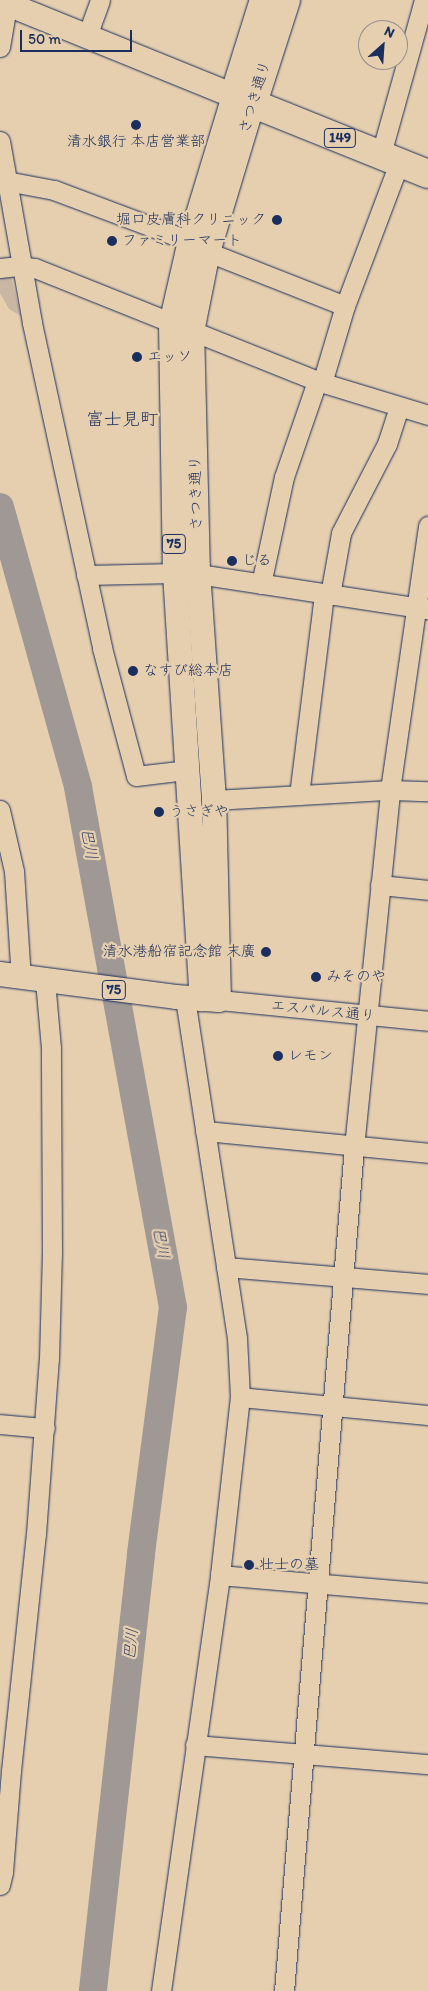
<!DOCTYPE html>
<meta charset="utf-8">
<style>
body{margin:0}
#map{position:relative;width:428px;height:1991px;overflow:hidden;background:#e6cfaf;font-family:Itim,"Klee One",sans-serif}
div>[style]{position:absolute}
.green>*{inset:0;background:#c9b7a3}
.river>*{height:28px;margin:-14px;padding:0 14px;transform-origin:14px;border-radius:14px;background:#a09894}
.roads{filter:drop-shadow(0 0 1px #1b2f5e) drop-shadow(0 0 1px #1b2f5e)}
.minor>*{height:19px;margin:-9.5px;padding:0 9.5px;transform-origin:9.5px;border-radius:9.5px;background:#e6cfaf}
.major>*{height:24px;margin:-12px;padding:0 12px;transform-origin:12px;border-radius:12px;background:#e6cfaf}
.highway>*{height:28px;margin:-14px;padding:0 14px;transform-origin:14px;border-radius:14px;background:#e6cfaf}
.dots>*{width:14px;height:14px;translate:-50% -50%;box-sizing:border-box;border:2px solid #e6cfaf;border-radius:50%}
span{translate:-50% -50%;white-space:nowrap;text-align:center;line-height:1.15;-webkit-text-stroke:4.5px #e6cfaf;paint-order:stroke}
.shield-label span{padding:1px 4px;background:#e6cfaf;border:1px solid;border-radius:4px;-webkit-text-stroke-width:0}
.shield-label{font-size:14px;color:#1b2f5e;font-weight:700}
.street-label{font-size:15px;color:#1b2f5e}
.poi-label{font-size:15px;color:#1b2f5e}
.right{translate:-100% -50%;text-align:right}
.left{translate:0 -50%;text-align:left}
.water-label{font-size:16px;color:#2f3f66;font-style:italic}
.quarter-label{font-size:18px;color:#1b2f5e}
.north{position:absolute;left:358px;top:20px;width:50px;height:50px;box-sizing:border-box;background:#e6cfaf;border:1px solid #958f8f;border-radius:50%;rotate:26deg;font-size:14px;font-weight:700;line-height:20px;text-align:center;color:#1b2f5e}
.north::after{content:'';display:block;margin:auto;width:18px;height:22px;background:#1b2f5e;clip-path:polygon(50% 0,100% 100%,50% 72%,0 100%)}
.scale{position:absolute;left:20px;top:30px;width:112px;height:22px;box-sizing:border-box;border:2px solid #1b2f5e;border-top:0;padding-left:6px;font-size:15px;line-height:18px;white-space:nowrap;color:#1b2f5e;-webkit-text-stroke:4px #e6cfaf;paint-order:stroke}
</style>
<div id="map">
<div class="green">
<div style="clip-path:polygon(11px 276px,21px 316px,9px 309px,0 293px,0 277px)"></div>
</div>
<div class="river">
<div style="left:0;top:507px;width:291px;rotate:74.4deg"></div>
<div style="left:78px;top:787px;width:529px;rotate:79.65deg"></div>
<div style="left:173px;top:1307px;width:250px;rotate:97.4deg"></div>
<div style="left:141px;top:1555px;width:439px;rotate:96.3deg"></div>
</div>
<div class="roads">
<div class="minor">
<div style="left:87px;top:36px;width:38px;rotate:-70deg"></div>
<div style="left:0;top:47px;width:48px;rotate:-80.3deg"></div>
<div style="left:0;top:141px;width:185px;rotate:80deg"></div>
<div style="left:32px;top:323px;width:332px;rotate:77.8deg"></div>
<div style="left:102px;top:648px;width:132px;rotate:75.1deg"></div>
<div style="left:136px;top:776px;width:50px;rotate:-6.8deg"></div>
<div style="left:381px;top:154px;width:160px;rotate:-74.4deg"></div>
<div style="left:6px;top:181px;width:49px;rotate:10.6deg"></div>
<div style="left:54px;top:190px;width:145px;rotate:20.6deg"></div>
<div style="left:208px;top:252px;width:147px;rotate:21.5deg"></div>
<div style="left:0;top:268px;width:20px;rotate:-6deg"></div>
<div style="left:20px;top:266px;width:15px;rotate:8deg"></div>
<div style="left:35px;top:268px;width:304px;rotate:21.8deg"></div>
<div style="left:317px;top:381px;width:116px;rotate:17deg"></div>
<div style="left:322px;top:383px;width:80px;rotate:-73.4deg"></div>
<div style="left:345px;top:306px;width:153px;rotate:-69.3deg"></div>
<div style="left:198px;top:574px;width:233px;rotate:8.7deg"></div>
<div style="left:86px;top:575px;width:89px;rotate:-1.3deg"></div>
<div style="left:261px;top:584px;width:109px;rotate:-77.9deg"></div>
<div style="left:284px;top:477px;width:102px;rotate:-71deg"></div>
<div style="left:330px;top:595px;width:63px;rotate:-79.9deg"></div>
<div style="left:341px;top:533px;width:100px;rotate:-62.7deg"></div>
<div style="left:387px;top:444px;width:39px;rotate:-72deg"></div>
<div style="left:299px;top:795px;width:203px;rotate:-82.9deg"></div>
<div style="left:214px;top:800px;width:176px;rotate:-3.3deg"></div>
<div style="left:390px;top:790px;width:38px;rotate:2deg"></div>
<div style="left:0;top:810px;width:63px;rotate:77.1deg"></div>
<div style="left:14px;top:871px;width:107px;rotate:86.3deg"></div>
<div style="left:380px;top:885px;width:48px;rotate:5.9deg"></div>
<div style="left:219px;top:1000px;width:210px;rotate:5.7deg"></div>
<div style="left:205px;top:1131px;width:224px;rotate:5.6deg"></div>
<div style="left:226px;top:1267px;width:203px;rotate:4.8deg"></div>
<div style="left:240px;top:1397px;width:189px;rotate:5.5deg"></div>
<div style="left:0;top:1424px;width:45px;rotate:5.1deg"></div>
<div style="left:220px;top:1575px;width:209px;rotate:4.9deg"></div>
<div style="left:195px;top:1745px;width:234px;rotate:4.7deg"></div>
<div style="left:0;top:1885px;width:13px;rotate:-77deg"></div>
<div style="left:3px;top:1872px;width:101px;rotate:-85.5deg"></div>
<div style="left:11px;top:1771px;width:238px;rotate:-84deg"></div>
<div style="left:36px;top:1534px;width:175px;rotate:-85.8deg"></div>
<div style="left:49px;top:1359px;width:106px;rotate:-88.4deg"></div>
<div style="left:52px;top:1253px;width:205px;rotate:-90.3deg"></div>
<div style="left:51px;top:1048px;width:67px;rotate:-95.1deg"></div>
<div style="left:161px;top:1991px;width:420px;rotate:-81.9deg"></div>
<div style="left:220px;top:1575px;width:179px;rotate:-83.6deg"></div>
<div style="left:240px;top:1397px;width:59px;rotate:-92.9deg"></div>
<div style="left:237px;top:1338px;width:344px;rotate:-98.7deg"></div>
<div style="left:284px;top:1991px;width:847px;rotate:-85.26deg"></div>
<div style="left:354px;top:1147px;width:359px;rotate:-84.2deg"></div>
<div style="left:390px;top:790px;width:267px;rotate:-81.8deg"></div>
</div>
<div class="major">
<div style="left:0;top:1px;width:253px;rotate:22.1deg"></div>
<div style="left:234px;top:96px;width:152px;rotate:106.9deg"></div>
<div style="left:190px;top:241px;width:85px;rotate:102.9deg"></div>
<div style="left:171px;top:324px;width:249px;rotate:89.1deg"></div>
<div style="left:175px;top:573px;width:427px;rotate:86.4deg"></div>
<div style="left:0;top:974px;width:177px;rotate:7.4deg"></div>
<div style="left:176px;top:997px;width:43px;rotate:4deg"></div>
<div style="left:219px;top:1000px;width:200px;rotate:-91.4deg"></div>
<div style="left:214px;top:800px;width:227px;rotate:-94deg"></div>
<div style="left:198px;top:574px;width:242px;rotate:-91.4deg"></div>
<div style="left:192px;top:332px;width:82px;rotate:-78.7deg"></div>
<div style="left:208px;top:252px;width:156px;rotate:-73.2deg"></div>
</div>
<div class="highway">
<div style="left:264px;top:0;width:101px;rotate:107.4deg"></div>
<div style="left:234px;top:96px;width:209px;rotate:21.9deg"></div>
<div style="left:253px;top:103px;width:108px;rotate:-72.2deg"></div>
</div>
</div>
<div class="dots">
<div style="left:136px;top:125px;background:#1b2f5e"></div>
<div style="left:277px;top:220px;background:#1b2f5e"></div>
<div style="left:112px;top:241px;background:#1b2f5e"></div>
<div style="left:137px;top:357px;background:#1b2f5e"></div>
<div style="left:232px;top:561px;background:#1b2f5e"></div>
<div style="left:133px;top:671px;background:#1b2f5e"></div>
<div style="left:159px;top:812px;background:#1b2f5e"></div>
<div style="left:266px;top:952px;background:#1b2f5e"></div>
<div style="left:316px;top:977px;background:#1b2f5e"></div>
<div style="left:278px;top:1056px;background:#1b2f5e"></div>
<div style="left:249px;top:1565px;background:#1b2f5e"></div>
</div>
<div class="shield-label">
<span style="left:340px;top:138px">149</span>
<span style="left:174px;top:544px">75</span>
<span style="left:114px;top:990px">75</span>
</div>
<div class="street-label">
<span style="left:255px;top:97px;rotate:-73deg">さつき通り</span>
<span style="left:196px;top:493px;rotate:-91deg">さつき通り</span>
<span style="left:323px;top:1011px;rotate:6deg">エスパルス通り</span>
</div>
<div class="poi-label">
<span style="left:136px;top:142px">清水銀行 本店営業部</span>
<span class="right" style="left:266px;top:220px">堀口皮膚科クリニック</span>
<span class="left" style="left:122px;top:241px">ファミリーマート</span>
<span class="left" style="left:147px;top:357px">エッソ</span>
<span class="left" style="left:242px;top:561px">じる</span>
<span class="left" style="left:143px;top:671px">なすび総本店</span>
<span class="left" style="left:169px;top:812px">うさぎや</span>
<span class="right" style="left:256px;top:952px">清水港船宿記念館 末廣</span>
<span class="left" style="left:326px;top:977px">みそのや</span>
<span class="left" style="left:288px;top:1056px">レモン</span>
<span class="left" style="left:259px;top:1565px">壮士の墓</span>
</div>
<div class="water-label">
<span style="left:89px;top:844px;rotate:80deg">巴川</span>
<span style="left:161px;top:1243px;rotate:80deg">巴川</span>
<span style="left:131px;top:1644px;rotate:-84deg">巴川</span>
</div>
<div class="quarter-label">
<span style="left:122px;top:419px">富士見町</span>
</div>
<div class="north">N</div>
<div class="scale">50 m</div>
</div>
